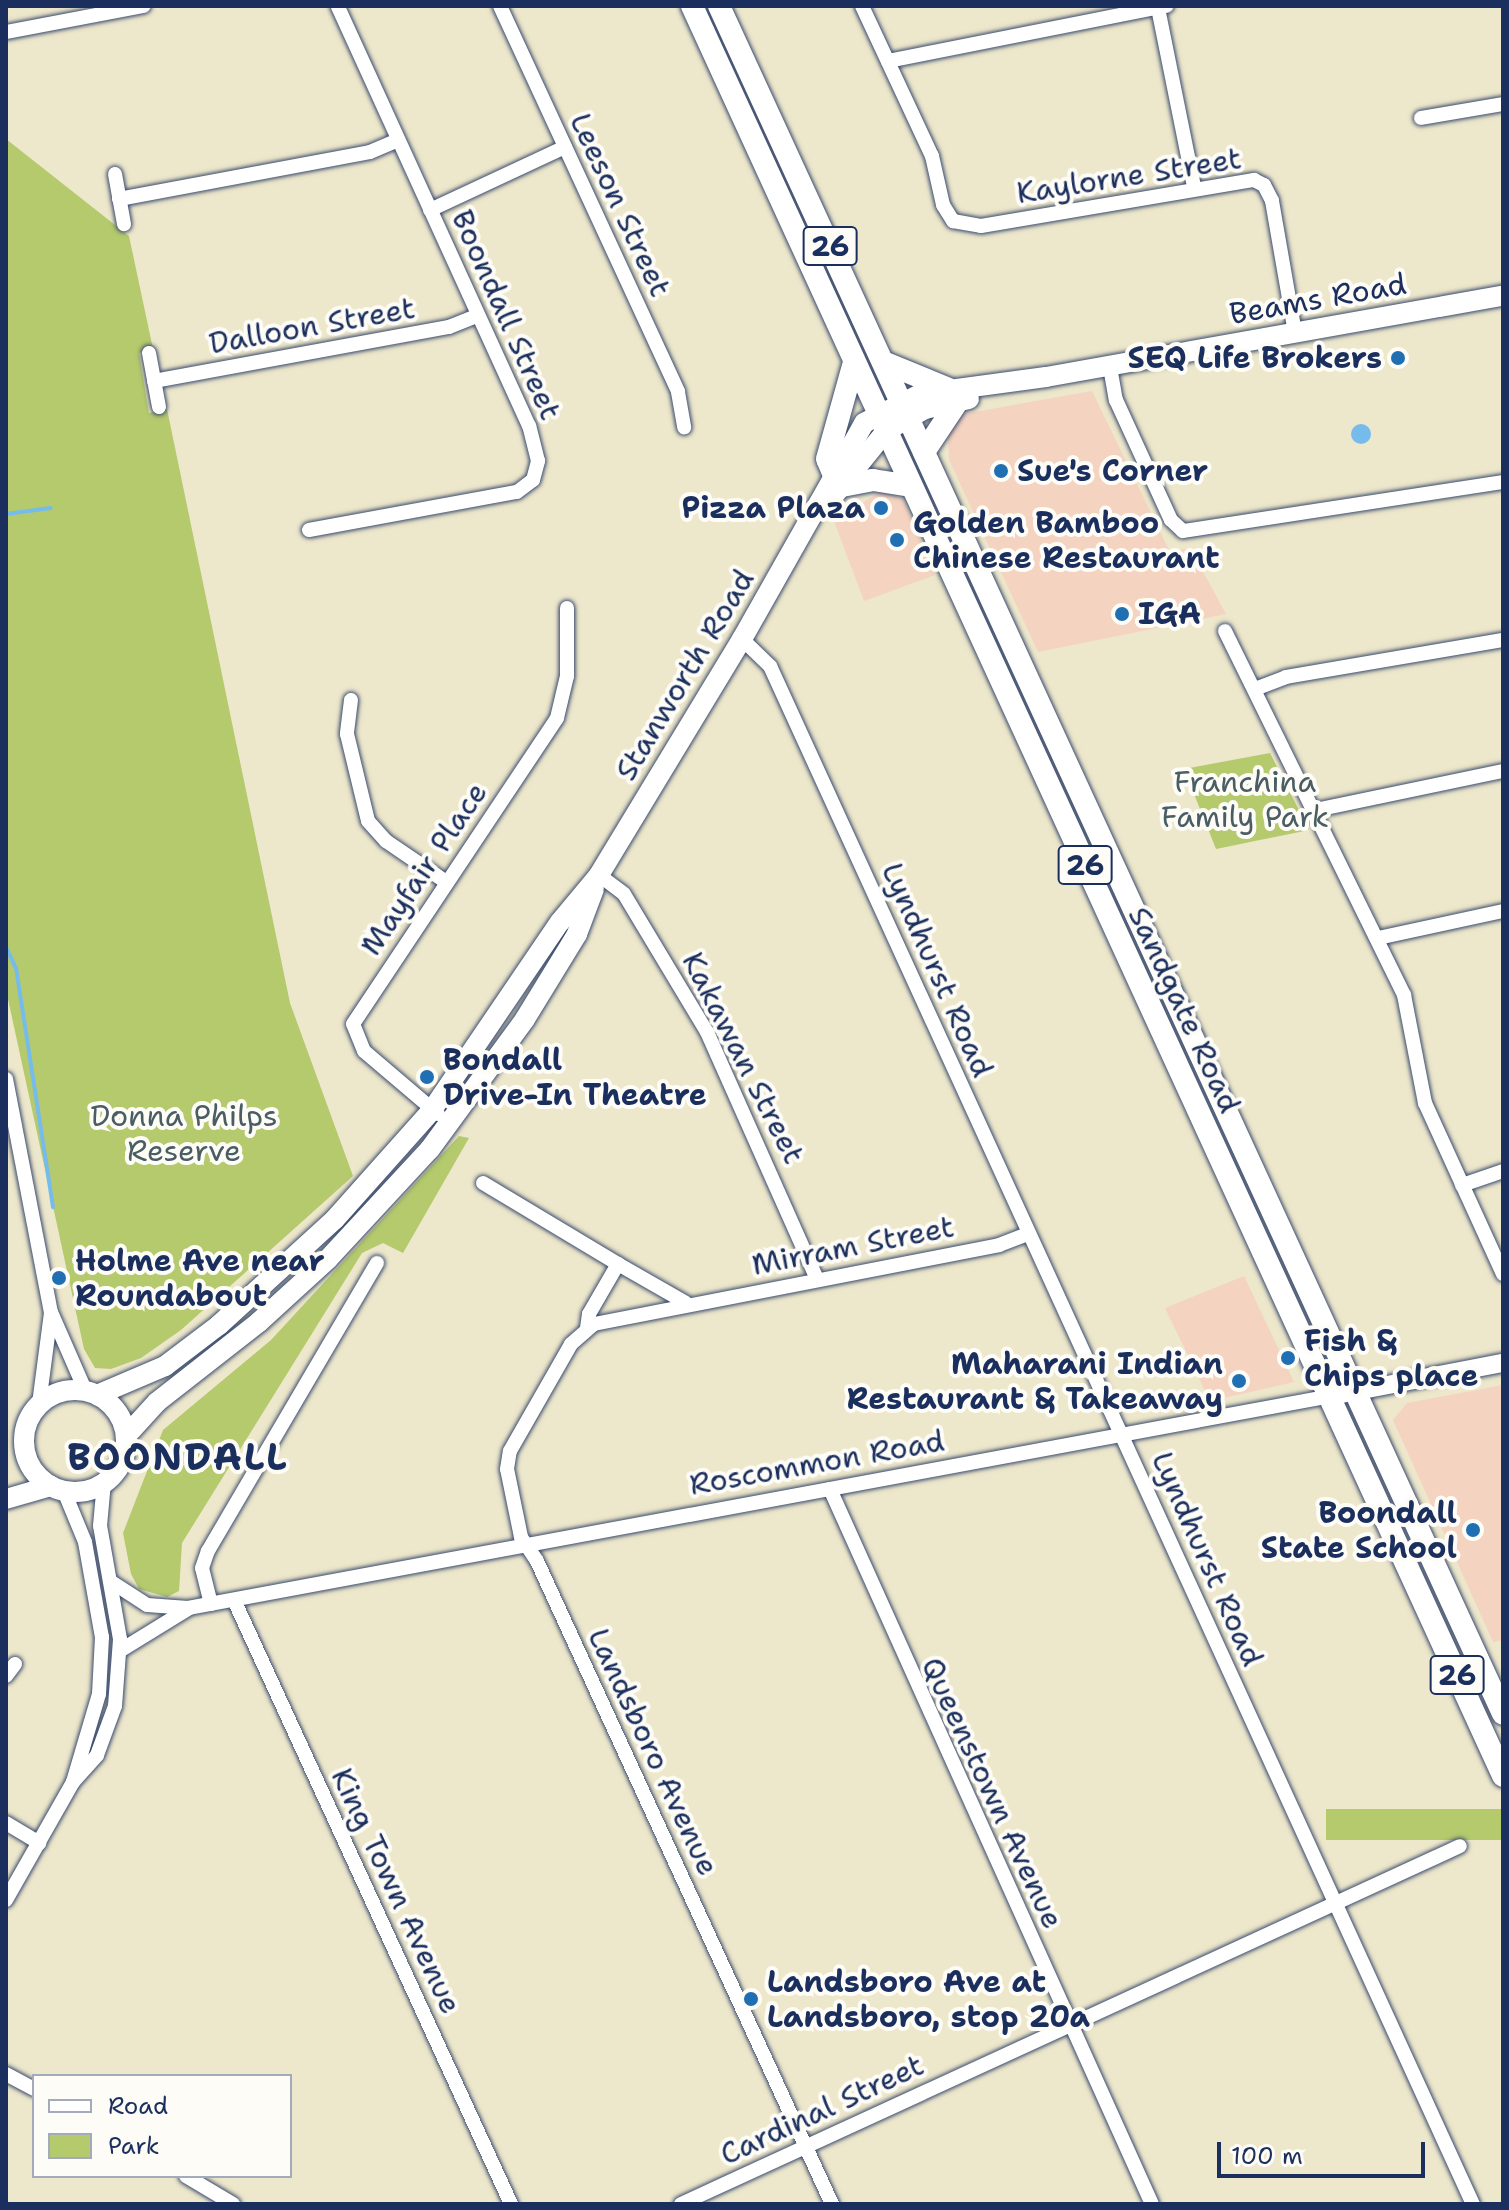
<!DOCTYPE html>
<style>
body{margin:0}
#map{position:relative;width:1509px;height:2210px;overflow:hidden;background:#ede7cb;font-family:"Shantell Sans",sans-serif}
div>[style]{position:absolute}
.built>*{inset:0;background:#f4d3c1}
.green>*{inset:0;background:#b5c96d;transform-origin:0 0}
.water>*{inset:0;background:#75bced}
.round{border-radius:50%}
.stream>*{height:4px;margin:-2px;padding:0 2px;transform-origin:2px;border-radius:2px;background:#75bced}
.roads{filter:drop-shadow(0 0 2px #3a4b6e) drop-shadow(0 0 2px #3a4b6e)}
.minor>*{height:14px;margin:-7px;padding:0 7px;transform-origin:7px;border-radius:7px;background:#fff}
.tertiary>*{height:18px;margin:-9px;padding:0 9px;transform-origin:9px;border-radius:9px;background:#fff}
.secondary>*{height:20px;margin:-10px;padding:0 10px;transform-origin:10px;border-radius:10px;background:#fff}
.secondary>.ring{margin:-10px;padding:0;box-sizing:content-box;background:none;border:20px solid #fff;border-radius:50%}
.trunk>*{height:22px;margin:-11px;padding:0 11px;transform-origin:11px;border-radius:11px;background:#fff}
.dots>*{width:22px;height:22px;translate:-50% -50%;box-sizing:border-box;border:4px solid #fdfcf7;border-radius:50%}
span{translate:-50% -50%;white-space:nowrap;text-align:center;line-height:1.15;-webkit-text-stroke:8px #fdfcf7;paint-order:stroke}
.shield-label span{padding:2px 6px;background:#fdfcf7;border:2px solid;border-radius:6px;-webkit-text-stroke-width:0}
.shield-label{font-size:28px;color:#1b2f5e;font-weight:700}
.street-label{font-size:30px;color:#1b2f5e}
.poi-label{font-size:30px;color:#1b2f5e;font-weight:700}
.right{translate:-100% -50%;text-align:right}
.left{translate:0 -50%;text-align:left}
.park-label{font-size:30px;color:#495d62}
.district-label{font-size:38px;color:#1b2f5e;font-weight:700;letter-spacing:2px}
.frame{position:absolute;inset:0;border:8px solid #1b2f5e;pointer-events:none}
.legend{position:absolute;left:32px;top:2074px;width:260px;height:104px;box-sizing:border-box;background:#fdfcf7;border:2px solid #a3aaba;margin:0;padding:10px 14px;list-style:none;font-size:24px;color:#1b2f5e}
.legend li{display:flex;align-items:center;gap:16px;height:40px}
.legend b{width:40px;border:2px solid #a3aaba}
.scale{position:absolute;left:1217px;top:2142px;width:208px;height:36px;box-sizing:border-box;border:4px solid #1b2f5e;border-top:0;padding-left:10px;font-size:24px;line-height:28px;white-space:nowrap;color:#1b2f5e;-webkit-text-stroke:6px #fdfcf7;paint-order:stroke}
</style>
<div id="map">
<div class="built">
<div style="clip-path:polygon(1092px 391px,1170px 552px,1190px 548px,1226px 614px,1038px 652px,949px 460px,948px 437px,963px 414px)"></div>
<div style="clip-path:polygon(881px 491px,903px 499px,935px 575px,864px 601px,834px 521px)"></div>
<div style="clip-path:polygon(1244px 1276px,1294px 1382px,1210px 1401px,1165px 1308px)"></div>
<div style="clip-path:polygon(1503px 1385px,1503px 1640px,1493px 1642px,1393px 1420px,1407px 1403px)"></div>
</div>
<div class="green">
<div style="clip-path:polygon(6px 139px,129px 236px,153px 349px,139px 353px,149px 413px,167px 409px,290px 1003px,353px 1176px,181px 1330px,141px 1358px,111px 1369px,95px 1368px,84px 1349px,6px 990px)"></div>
<div style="clip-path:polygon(1270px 753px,1309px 830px,1216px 849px,1184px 769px)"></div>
<div style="clip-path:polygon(459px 1136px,469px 1138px,403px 1253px,383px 1243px,362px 1253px,182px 1543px,179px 1591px,167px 1597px,139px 1589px,131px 1574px,123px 1533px,163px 1430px,271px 1340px)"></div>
<div style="left:1503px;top:1809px;width:31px;height:177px;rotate:90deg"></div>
</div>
<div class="water">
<div class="round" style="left:1351px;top:424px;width:20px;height:20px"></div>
</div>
<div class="stream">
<div style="left:6px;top:514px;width:45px;rotate:-7.6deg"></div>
<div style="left:6px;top:947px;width:23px;rotate:65deg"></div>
<div style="left:16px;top:968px;width:242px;rotate:81.2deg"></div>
</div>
<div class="roads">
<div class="minor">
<div style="left:500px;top:6px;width:425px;rotate:65.2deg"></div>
<div style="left:678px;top:392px;width:36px;rotate:80deg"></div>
<div style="left:862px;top:6px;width:166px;rotate:65deg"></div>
<div style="left:932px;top:156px;width:50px;rotate:77.3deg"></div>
<div style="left:943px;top:205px;width:19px;rotate:58deg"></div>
<div style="left:953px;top:221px;width:28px;rotate:10deg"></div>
<div style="left:981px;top:226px;width:277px;rotate:-9.6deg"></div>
<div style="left:1254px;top:180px;width:11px;rotate:27deg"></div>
<div style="left:1264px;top:185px;width:18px;rotate:63deg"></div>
<div style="left:1272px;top:201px;width:134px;rotate:80.1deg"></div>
<div style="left:1158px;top:8px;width:183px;rotate:78.6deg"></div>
<div style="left:6px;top:32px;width:140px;rotate:-10.7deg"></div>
<div style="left:888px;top:61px;width:284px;rotate:-11.2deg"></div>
<div style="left:1421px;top:118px;width:83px;rotate:-9.7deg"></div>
<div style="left:115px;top:174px;width:51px;rotate:79.8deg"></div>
<div style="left:119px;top:199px;width:255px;rotate:-10.6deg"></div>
<div style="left:370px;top:152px;width:30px;rotate:-23deg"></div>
<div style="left:430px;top:210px;width:149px;rotate:-25deg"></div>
<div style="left:149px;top:353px;width:55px;rotate:79.5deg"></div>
<div style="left:1110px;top:367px;width:34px;rotate:80deg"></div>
<div style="left:1116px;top:400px;width:132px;rotate:65.4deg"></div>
<div style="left:1171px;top:520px;width:16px;rotate:43deg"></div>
<div style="left:1183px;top:531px;width:324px;rotate:-8.7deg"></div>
<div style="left:154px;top:381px;width:300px;rotate:-10.4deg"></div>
<div style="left:449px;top:327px;width:31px;rotate:-22deg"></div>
<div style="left:309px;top:530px;width:211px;rotate:-10.4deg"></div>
<div style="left:517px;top:492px;width:20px;rotate:-37deg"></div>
<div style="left:533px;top:480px;width:20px;rotate:-75deg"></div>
<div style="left:538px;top:461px;width:36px;rotate:-104deg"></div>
<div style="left:529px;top:426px;width:461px;rotate:-114.5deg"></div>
<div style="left:1225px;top:631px;width:406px;rotate:63.8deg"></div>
<div style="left:1404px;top:995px;width:110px;rotate:79deg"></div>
<div style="left:1425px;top:1103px;width:188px;rotate:65.5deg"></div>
<div style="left:742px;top:639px;width:39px;rotate:44deg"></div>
<div style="left:770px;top:666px;width:1691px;rotate:65.44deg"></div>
<div style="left:1255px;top:689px;width:33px;rotate:-21deg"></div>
<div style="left:1286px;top:677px;width:220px;rotate:-9.7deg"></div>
<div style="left:351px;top:700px;width:34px;rotate:97deg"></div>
<div style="left:347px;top:734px;width:89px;rotate:76.4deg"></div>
<div style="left:368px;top:821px;width:27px;rotate:48deg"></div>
<div style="left:386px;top:841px;width:73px;rotate:34.3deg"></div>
<div style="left:1316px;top:810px;width:191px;rotate:-11.8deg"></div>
<div style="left:599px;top:875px;width:31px;rotate:37deg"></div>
<div style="left:624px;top:894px;width:161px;rotate:59deg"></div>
<div style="left:707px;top:1032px;width:270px;rotate:66deg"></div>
<div style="left:1378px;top:938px;width:128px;rotate:-12.2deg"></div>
<div style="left:6px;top:1079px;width:237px;rotate:79.1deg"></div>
<div style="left:51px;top:1312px;width:85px;rotate:66.4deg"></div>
<div style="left:438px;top:1114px;width:97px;rotate:-139.6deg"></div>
<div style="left:364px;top:1051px;width:29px;rotate:-112deg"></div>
<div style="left:353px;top:1024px;width:368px;rotate:-56.3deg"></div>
<div style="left:557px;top:718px;width:43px;rotate:-76.6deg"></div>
<div style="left:567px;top:676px;width:68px;rotate:-90deg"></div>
<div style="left:483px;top:1183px;width:157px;rotate:31deg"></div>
<div style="left:1462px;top:1185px;width:43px;rotate:-18.9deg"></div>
<div style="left:587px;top:1328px;width:14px;rotate:-82deg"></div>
<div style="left:589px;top:1314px;width:58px;rotate:-59.9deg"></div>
<div style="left:618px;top:1264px;width:78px;rotate:29.8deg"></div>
<div style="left:39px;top:1404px;width:92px;rotate:-82.5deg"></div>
<div style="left:830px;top:1489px;width:784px;rotate:65.76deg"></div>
<div style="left:64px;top:1491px;width:55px;rotate:67.6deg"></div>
<div style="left:85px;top:1542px;width:97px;rotate:79.9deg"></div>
<div style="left:102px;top:1637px;width:57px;rotate:93deg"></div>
<div style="left:99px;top:1694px;width:92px;rotate:106.5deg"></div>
<div style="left:110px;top:1581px;width:44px;rotate:33deg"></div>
<div style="left:147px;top:1605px;width:41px;rotate:4.2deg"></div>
<div style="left:188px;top:1608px;width:1162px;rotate:-10.51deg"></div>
<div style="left:234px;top:1600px;width:664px;rotate:65.36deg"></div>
<div style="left:211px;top:1604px;width:37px;rotate:-104deg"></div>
<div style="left:202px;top:1568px;width:18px;rotate:-71deg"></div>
<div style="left:208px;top:1551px;width:334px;rotate:-59.6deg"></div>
<div style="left:121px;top:1650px;width:79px;rotate:-31.5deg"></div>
<div style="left:6px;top:1676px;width:15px;rotate:-53deg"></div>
<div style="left:6px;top:1823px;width:39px;rotate:31deg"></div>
<div style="left:6px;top:1900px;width:136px;rotate:-60.4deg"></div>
<div style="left:73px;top:1782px;width:36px;rotate:-48deg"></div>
<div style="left:97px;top:1755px;width:52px;rotate:-69.8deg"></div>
<div style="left:115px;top:1706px;width:67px;rotate:-85.7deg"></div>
<div style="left:120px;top:1639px;width:115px;rotate:-100deg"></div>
<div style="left:100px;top:1526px;width:44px;rotate:-84.8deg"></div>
<div style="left:6px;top:2074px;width:32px;rotate:28deg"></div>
<div style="left:186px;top:2176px;width:55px;rotate:30.8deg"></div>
<div style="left:681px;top:2204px;width:857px;rotate:-24.68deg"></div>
<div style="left:832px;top:2204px;width:707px;rotate:-114.65deg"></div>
<div style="left:537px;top:1561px;width:29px;rotate:-124deg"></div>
<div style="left:521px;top:1537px;width:69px;rotate:-101.6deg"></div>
<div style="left:507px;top:1469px;width:18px;rotate:-81deg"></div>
<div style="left:510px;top:1451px;width:123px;rotate:-60.3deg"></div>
<div style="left:571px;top:1344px;width:30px;rotate:-41deg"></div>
<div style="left:594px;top:1324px;width:413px;rotate:-11deg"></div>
<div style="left:999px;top:1245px;width:31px;rotate:-21deg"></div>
</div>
<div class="tertiary">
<div style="left:1331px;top:1396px;width:175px;rotate:-10.9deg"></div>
</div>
<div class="secondary">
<div style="left:835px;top:494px;width:81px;rotate:-51deg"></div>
<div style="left:886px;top:431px;width:45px;rotate:-29.4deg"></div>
<div style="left:925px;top:409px;width:45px;rotate:-12.8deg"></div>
<div class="ring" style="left:24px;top:1390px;width:82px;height:82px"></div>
<div style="left:97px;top:1395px;width:74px;rotate:-23.1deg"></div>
<div style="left:165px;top:1366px;width:68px;rotate:-37.2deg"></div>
<div style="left:219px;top:1325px;width:157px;rotate:-42.4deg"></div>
<div style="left:335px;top:1219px;width:146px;rotate:-48.3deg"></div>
<div style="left:432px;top:1110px;width:227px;rotate:-55.8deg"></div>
<div style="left:560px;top:922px;width:61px;rotate:-50.3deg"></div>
<div style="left:599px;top:875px;width:276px;rotate:-58.8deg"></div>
<div style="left:742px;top:639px;width:248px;rotate:-60.5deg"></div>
<div style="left:864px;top:423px;width:63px;rotate:-27.4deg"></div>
<div style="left:920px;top:394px;width:127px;rotate:-7.7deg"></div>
<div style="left:1046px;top:377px;width:464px;rotate:-10.1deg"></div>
<div style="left:126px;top:1436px;width:46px;rotate:-47.6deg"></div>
<div style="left:157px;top:1402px;width:130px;rotate:-38.1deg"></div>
<div style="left:259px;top:1322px;width:93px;rotate:-42.4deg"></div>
<div style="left:328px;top:1259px;width:150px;rotate:-47.2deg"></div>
<div style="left:430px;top:1149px;width:161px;rotate:-53.8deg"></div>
<div style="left:525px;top:1019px;width:100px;rotate:-58.5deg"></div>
<div style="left:577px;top:934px;width:48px;rotate:-69.3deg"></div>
<div style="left:6px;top:1499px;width:47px;rotate:-16.1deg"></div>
</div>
<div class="trunk">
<div style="left:692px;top:6px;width:1947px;rotate:65.38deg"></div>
<div style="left:719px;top:6px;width:1879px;rotate:65.34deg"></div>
<div style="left:883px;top:362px;width:71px;rotate:22.2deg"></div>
<div style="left:924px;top:452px;width:61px;rotate:-56.3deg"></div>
<div style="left:833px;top:473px;width:15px;rotate:-113deg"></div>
<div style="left:827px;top:459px;width:101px;rotate:-74.4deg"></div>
<div style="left:842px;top:486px;width:32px;rotate:-11deg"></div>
<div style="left:873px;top:480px;width:38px;rotate:9deg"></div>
</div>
</div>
<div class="dots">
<div style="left:1398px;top:358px;background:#1f6fb2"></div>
<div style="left:1001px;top:471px;background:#1f6fb2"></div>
<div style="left:881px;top:508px;background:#1f6fb2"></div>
<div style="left:897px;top:540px;background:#1f6fb2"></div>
<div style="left:1122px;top:614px;background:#1f6fb2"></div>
<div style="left:427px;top:1077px;background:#1f6fb2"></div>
<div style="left:59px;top:1278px;background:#1f6fb2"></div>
<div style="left:1288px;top:1358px;background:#1f6fb2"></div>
<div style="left:1239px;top:1381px;background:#1f6fb2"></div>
<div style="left:1473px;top:1530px;background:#1f6fb2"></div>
<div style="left:751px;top:1999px;background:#1f6fb2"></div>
</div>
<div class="shield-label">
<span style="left:830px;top:246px">26</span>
<span style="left:1085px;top:865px">26</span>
<span style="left:1457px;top:1675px">26</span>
</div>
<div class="street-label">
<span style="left:1129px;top:176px;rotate:-9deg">Kaylorne Street</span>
<span style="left:620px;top:205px;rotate:65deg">Leeson Street</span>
<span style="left:1318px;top:299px;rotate:-10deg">Beams Road</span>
<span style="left:506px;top:315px;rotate:66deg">Boondall Street</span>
<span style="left:312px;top:326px;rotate:-10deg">Dalloon Street</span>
<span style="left:685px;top:675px;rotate:-59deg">Stanworth Road</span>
<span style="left:424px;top:869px;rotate:-56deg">Mayfair Place</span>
<span style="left:937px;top:970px;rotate:66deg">Lyndhurst Road</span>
<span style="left:1184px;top:1010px;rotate:65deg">Sandgate Road</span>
<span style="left:743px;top:1058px;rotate:63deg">Kakawan Street</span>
<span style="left:853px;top:1246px;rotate:-11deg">Mirram Street</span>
<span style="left:817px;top:1463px;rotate:-10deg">Roscommon Road</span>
<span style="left:1207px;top:1559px;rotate:66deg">Lyndhurst Road</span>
<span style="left:653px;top:1752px;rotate:65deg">Landsboro Avenue</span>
<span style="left:992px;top:1793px;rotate:65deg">Queenstown Avenue</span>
<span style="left:396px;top:1891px;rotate:65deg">King Town Avenue</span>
<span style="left:822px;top:2110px;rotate:-25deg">Cardinal Street</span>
</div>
<div class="poi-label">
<span class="right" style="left:1382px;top:358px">SEQ Life Brokers</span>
<span class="left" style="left:1017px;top:471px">Sue's Corner</span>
<span class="right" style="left:865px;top:508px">Pizza Plaza</span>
<span class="left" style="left:913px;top:540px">Golden Bamboo<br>Chinese Restaurant</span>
<span class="left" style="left:1138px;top:614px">IGA</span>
<span class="left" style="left:443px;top:1077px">Bondall<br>Drive-In Theatre</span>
<span class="left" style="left:75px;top:1278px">Holme Ave near<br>Roundabout</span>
<span class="left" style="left:1304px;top:1358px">Fish &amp;<br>Chips place</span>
<span class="right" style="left:1223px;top:1381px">Maharani Indian<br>Restaurant &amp; Takeaway</span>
<span class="right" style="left:1457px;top:1530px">Boondall<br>State School</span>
<span class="left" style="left:767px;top:1999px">Landsboro Ave at<br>Landsboro, stop 20a</span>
</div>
<div class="park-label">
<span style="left:1245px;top:799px">Franchina<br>Family Park</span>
<span style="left:184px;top:1133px">Donna Philps<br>Reserve</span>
</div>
<div class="district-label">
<span style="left:178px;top:1457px">BOONDALL</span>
</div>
<div class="frame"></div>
<ul class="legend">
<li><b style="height:10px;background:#fff"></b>Road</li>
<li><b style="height:22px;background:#b5c96d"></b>Park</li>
</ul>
<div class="scale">100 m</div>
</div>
